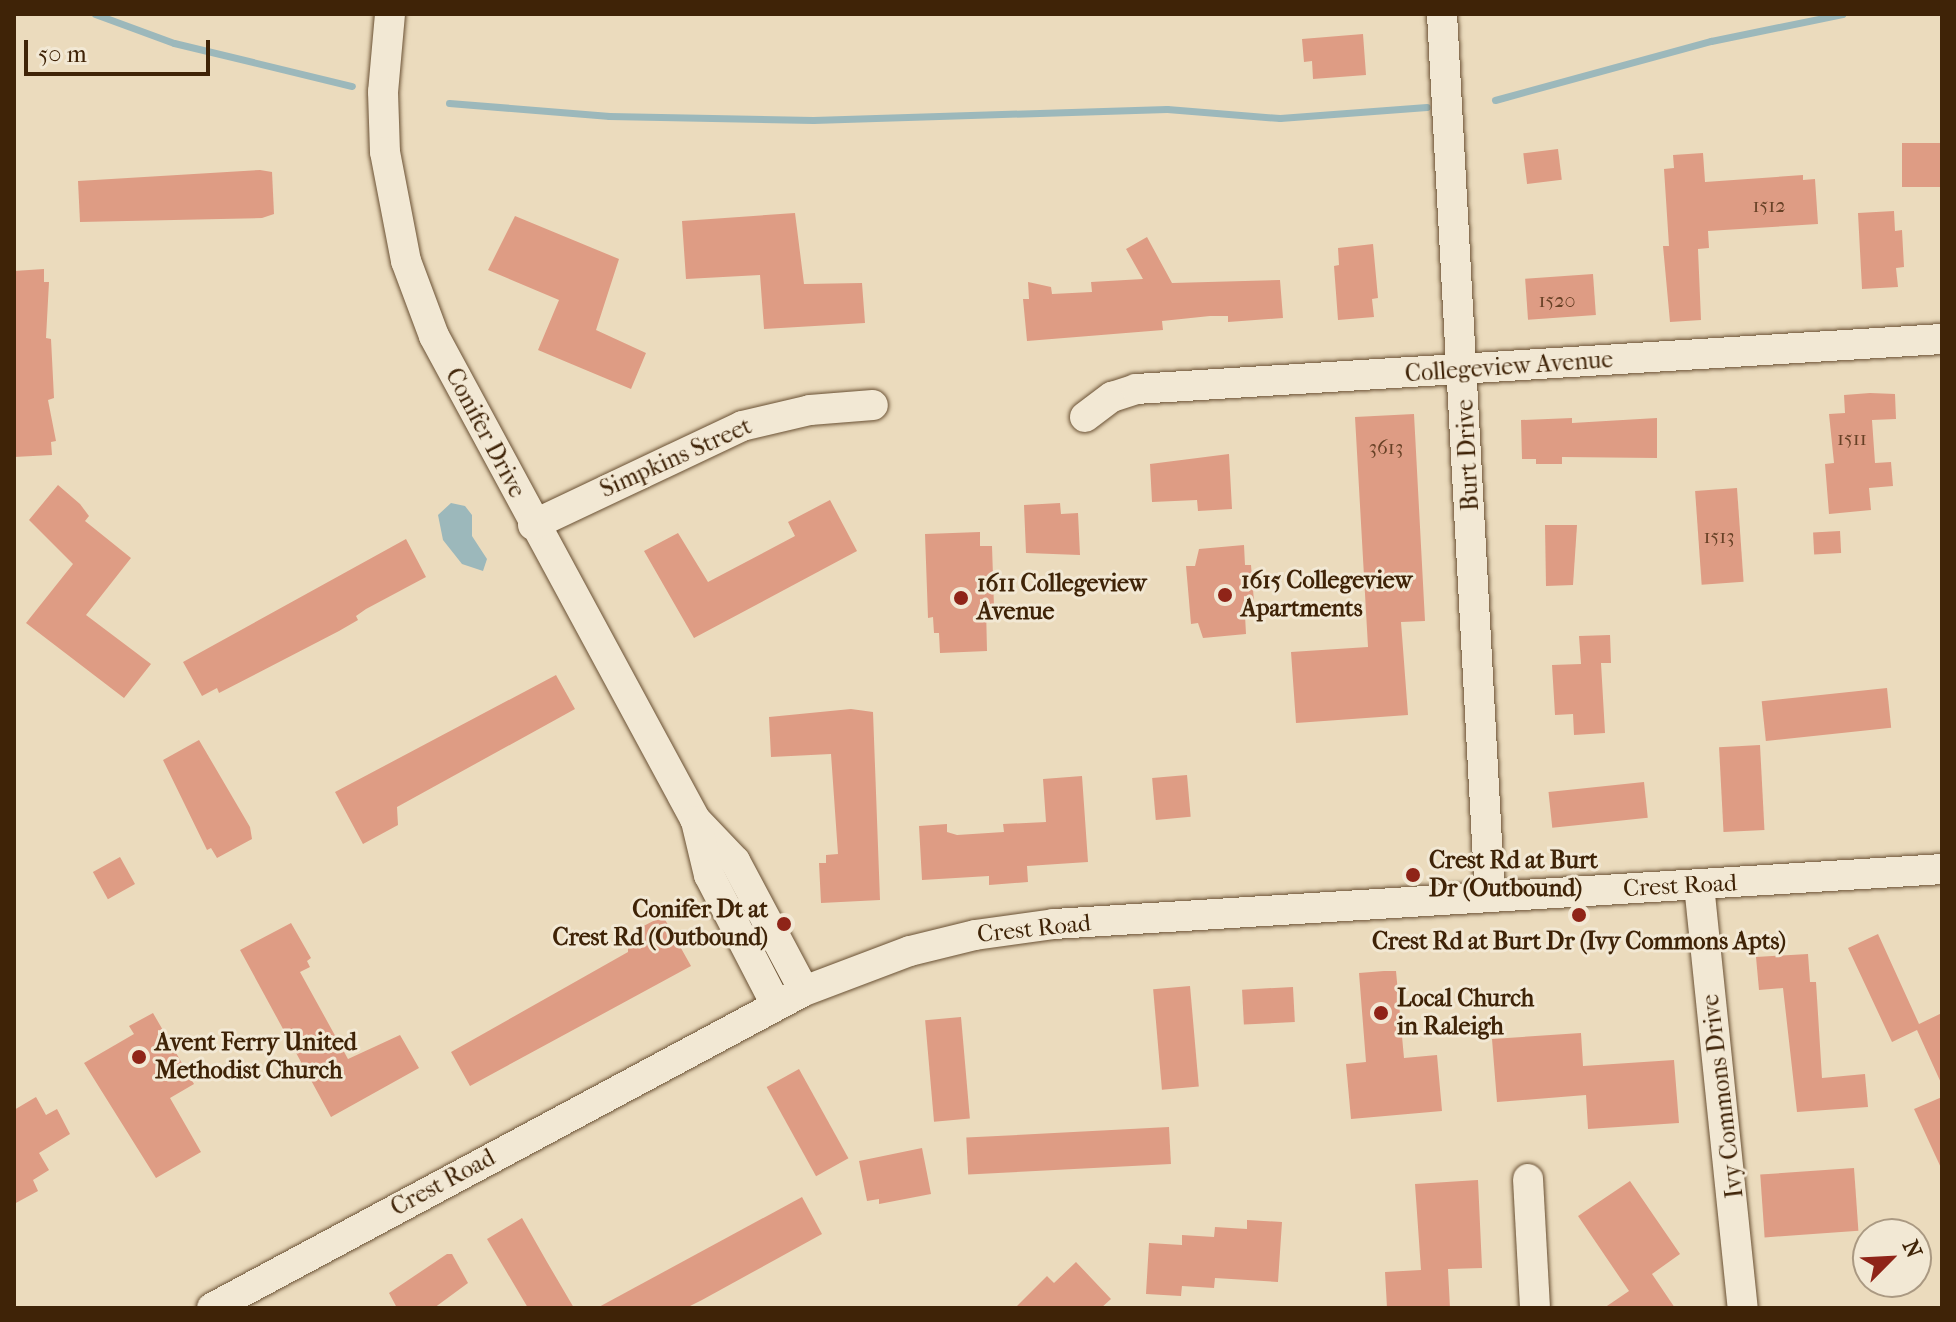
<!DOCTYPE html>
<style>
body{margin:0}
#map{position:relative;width:1956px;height:1322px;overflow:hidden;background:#ebdbbd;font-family:"IM FELL French Canon",serif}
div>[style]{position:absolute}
.water>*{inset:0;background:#9cb8bb}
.stream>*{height:7px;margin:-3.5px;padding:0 3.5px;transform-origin:3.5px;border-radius:3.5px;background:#9cb8bb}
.building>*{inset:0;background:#de9c84;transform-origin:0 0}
.roads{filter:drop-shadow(0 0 2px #6a5134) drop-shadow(0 0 2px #6a5134)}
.street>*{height:30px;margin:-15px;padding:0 15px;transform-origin:15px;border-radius:15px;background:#f2e8d4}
.dots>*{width:22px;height:22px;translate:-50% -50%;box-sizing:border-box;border:4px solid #f2e8d4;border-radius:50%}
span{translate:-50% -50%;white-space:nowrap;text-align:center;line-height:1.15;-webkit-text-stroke:6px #f2e8d4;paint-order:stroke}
.number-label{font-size:20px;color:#674126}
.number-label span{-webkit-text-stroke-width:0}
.street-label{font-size:24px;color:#3f2307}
.poi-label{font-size:24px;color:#3f2307;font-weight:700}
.left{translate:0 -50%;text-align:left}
.right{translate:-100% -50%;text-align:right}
.frame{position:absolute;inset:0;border:16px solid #3f2307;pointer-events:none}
.north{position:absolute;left:1852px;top:1218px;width:80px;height:80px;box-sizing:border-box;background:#f2e8d4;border:2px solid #aa9982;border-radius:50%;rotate:66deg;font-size:22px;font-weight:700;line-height:32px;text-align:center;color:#3f2307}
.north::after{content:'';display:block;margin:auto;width:28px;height:36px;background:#8f2418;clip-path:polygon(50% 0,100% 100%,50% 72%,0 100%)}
.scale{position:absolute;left:24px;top:40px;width:186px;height:36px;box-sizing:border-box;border:4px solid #3f2307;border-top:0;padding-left:10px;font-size:24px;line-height:28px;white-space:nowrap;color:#3f2307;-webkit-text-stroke:6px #f2e8d4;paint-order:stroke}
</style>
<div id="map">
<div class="water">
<div style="clip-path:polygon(451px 503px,465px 506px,472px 515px,472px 536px,487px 559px,483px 571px,462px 564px,443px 540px,438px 515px)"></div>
</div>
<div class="stream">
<div style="left:95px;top:14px;width:84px;rotate:20.2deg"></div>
<div style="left:174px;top:43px;width:183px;rotate:13.6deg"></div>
<div style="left:1495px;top:100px;width:224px;rotate:-15.3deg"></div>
<div style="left:1711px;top:41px;width:134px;rotate:-11.6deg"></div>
<div style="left:449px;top:103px;width:161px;rotate:4.6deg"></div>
<div style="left:609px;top:116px;width:204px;rotate:1.1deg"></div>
<div style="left:813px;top:120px;width:354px;rotate:-1.8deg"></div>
<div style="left:1167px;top:109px;width:113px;rotate:4.6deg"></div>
<div style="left:1280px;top:118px;width:147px;rotate:-4.3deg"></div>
</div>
<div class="building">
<div style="clip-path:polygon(1363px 34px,1366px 75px,1313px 79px,1312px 61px,1304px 62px,1302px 39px)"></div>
<div style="left:1942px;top:143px;width:44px;height:40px;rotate:90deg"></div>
<div style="left:1558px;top:149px;width:31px;height:35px;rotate:83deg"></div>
<div style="clip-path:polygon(1703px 153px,1705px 182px,1803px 175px,1803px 180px,1815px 179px,1818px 224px,1708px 231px,1709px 248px,1698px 249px,1701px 320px,1670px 322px,1663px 246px,1669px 246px,1664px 169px,1674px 168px,1673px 155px)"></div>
<div style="clip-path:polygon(260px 170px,272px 172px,274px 214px,262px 218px,80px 222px,78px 181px)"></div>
<div style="clip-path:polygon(1894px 211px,1895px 231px,1902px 230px,1904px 267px,1896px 268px,1898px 287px,1862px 289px,1858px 213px)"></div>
<div style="clip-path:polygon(795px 213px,804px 284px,862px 283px,865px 323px,764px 329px,760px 275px,686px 279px,682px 221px)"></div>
<div style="clip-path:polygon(515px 216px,619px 259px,596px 330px,646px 353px,631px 389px,538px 350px,559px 300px,488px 270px)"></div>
<div style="clip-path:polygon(1147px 237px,1172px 283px,1280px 280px,1283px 318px,1228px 322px,1228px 316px,1210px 316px,1162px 321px,1163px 330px,1027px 341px,1023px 299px,1029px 299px,1028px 282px,1051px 287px,1052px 294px,1092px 292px,1091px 282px,1143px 279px,1126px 249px)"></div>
<div style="clip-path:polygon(1373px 244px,1378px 298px,1372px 299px,1374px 317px,1338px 320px,1334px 266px,1339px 265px,1338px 248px)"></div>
<div style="clip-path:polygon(44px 269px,44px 282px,49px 282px,46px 338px,51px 339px,54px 398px,48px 400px,56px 441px,51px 442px,52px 455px,14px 457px,14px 271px)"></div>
<div style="left:1593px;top:274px;width:41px;height:68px;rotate:86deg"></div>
<div style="clip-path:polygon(1870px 393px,1895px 394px,1896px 419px,1872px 420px,1875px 463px,1891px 462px,1893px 486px,1869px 488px,1871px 510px,1829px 514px,1825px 464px,1834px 463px,1829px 414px,1845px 413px,1844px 395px)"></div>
<div style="clip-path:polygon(1414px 414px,1425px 621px,1401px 622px,1408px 715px,1296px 723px,1291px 652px,1368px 647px,1355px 417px)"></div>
<div style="clip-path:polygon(1572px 418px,1572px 423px,1657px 418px,1657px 458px,1562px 457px,1562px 464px,1536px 464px,1536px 459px,1522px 459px,1521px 420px)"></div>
<div style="clip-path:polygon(1229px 454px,1232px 509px,1198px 511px,1197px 500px,1152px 502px,1150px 464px)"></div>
<div style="clip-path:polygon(58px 485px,80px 504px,89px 516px,85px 521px,131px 558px,86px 615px,151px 664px,124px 698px,26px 623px,73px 564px,29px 520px)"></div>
<div style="left:1737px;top:488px;width:94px;height:42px;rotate:86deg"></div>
<div style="clip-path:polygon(830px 500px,857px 551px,694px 638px,644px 551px,678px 533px,708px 582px,795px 536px,788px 522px)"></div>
<div style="clip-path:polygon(1060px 503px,1061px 514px,1078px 513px,1080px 555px,1026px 553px,1024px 505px)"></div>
<div style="clip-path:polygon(1545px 525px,1577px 525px,1573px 585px,1546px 586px)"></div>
<div style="left:1840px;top:531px;width:22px;height:27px;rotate:87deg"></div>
<div style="clip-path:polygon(980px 532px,980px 546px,992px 546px,994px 607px,986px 607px,987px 651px,940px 653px,939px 633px,934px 633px,933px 617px,928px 618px,925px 534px)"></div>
<div style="clip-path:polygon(406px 539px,426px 577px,366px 609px,356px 616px,358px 620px,339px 631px,219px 693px,217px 688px,202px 696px,183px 662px)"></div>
<div style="clip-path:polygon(1244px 545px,1245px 565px,1251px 565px,1255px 614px,1245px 615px,1246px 634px,1203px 638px,1198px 623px,1191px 624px,1186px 566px,1195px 566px,1199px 549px)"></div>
<div style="clip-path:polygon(1610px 635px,1611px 663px,1601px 663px,1605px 733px,1574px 735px,1573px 714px,1555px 715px,1552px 665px,1581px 664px,1579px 636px)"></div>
<div style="clip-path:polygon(556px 675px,575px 709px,397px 807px,398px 825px,363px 844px,335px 792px)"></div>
<div style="left:1887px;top:688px;width:40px;height:126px;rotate:84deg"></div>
<div style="clip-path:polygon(851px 709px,873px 712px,880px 900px,821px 903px,819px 863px,826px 863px,826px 855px,838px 854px,831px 754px,771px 757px,769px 717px)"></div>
<div style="clip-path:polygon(199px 740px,250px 827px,252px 839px,217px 858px,211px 848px,207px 850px,163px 760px)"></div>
<div style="left:1760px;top:745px;width:85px;height:41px;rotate:87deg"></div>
<div style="left:1187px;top:775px;width:42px;height:35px;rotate:85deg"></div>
<div style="clip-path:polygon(1082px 776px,1088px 862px,1027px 866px,1028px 882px,989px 885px,989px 876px,922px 880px,919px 826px,947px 824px,947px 832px,957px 835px,1004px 832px,1003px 824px,1046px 822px,1043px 779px)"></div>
<div style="left:1644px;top:782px;width:36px;height:96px;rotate:84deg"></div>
<div style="left:120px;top:857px;width:31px;height:31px;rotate:61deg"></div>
<div style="clip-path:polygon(663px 916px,691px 966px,470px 1086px,451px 1052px,628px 952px,628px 934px)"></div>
<div style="clip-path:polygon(291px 923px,311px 958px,307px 961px,310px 967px,300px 972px,348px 1059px,400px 1035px,419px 1068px,331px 1117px,240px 950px)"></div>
<div style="clip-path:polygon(1878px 934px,1919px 1024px,1942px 1013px,1942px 1085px,1917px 1030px,1892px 1042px,1848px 948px)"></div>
<div style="clip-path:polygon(1808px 954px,1810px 982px,1816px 982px,1822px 1078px,1865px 1074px,1868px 1107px,1797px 1112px,1783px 988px,1759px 990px,1756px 957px)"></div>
<div style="clip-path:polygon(1384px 971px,1396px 971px,1404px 1058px,1437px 1055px,1442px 1111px,1351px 1119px,1346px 1064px,1366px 1062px,1359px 973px)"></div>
<div style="left:1190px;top:986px;width:101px;height:37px;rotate:85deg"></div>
<div style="left:1293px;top:987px;width:35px;height:51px;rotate:87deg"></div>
<div style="clip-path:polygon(153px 1013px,194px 1084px,170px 1098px,201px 1152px,156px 1178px,84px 1063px,134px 1034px,129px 1026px)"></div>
<div style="left:961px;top:1017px;width:102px;height:36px;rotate:85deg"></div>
<div style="clip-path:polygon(1581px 1033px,1583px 1066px,1674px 1060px,1679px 1123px,1588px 1129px,1586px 1095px,1497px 1102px,1492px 1039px)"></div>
<div style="left:799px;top:1069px;width:102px;height:37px;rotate:61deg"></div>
<div style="clip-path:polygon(36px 1097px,46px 1115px,57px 1109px,70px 1134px,39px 1153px,49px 1170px,33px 1180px,38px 1191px,14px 1204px,14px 1110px)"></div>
<div style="clip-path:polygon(1942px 1097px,1942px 1170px,1914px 1109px)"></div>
<div style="left:1169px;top:1127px;width:37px;height:203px;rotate:87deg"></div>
<div style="clip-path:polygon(922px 1148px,931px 1194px,879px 1204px,879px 1199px,867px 1201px,859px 1161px)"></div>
<div style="left:1854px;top:1168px;width:63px;height:94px;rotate:86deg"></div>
<div style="clip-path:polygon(1478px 1180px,1482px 1268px,1448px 1269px,1450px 1308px,1387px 1308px,1385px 1272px,1421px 1270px,1415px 1184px)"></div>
<div style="clip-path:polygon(1630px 1181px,1680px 1254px,1652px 1274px,1675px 1308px,1604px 1308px,1629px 1291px,1578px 1216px)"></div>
<div style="clip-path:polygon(802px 1197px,822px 1234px,702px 1300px,686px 1308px,597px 1308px)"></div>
<div style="clip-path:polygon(522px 1218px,547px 1262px,574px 1308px,528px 1308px,487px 1239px)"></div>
<div style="clip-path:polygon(1247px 1220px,1282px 1222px,1278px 1282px,1215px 1278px,1214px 1288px,1182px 1286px,1181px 1296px,1146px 1294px,1149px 1243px,1182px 1245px,1182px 1235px,1214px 1237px,1215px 1227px,1247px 1229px)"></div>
<div style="clip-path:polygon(447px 1254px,452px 1254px,468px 1283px,434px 1308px,397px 1308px,389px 1293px)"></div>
<div style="clip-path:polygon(1076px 1262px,1111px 1299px,1101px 1308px,1015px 1308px,1047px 1276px,1054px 1283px)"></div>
</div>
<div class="roads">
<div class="street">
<div style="left:390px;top:14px;width:78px;rotate:95.1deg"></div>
<div style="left:383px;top:92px;width:60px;rotate:88.1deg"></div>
<div style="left:385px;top:152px;width:111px;rotate:79.1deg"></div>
<div style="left:406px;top:261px;width:80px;rotate:69.5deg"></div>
<div style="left:434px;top:336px;width:549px;rotate:61.61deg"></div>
<div style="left:695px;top:819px;width:58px;rotate:46.4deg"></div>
<div style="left:735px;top:861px;width:147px;rotate:62deg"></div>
<div style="left:1442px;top:14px;width:884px;rotate:86.89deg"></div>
<div style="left:1085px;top:417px;width:34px;rotate:-37deg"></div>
<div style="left:1112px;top:397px;width:25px;rotate:-18deg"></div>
<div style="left:1136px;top:389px;width:808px;rotate:-3.55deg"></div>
<div style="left:533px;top:525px;width:231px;rotate:-25.3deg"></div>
<div style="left:742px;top:426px;width:70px;rotate:-13.2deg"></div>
<div style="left:810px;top:410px;width:63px;rotate:-4.5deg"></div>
<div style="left:696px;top:821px;width:56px;rotate:76.5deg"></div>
<div style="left:709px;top:875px;width:146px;rotate:62.7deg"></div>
<div style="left:1699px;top:885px;width:425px;rotate:84.1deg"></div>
<div style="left:1528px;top:1179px;width:129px;rotate:86.9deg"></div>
<div style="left:212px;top:1308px;width:672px;rotate:-28.17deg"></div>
<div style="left:804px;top:991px;width:113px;rotate:-20.7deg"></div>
<div style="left:910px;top:951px;width:67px;rotate:-13.8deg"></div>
<div style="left:975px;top:935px;width:80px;rotate:-7.9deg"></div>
<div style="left:1054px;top:924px;width:890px;rotate:-3.54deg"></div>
</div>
</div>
<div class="dots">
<div style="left:1225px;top:595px;background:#8f2418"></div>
<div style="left:961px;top:598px;background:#8f2418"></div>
<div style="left:1413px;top:875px;background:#8f2418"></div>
<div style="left:1579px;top:915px;background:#8f2418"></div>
<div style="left:784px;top:924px;background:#8f2418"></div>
<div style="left:1381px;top:1013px;background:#8f2418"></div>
<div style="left:139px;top:1057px;background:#8f2418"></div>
</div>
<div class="number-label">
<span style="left:1769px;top:205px">1512</span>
<span style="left:1557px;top:300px">1520</span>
<span style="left:1852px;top:438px">1511</span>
<span style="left:1386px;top:447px">3613</span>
<span style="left:1719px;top:536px">1513</span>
</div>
<div class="street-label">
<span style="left:1509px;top:367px;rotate:-4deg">Collegeview Avenue</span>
<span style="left:485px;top:433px;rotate:62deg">Conifer Drive</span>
<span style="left:1468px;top:455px;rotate:-93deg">Burt Drive</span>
<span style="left:676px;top:458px;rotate:-24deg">Simpkins Street</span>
<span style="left:1680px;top:886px;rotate:-3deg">Crest Road</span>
<span style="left:1034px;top:929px;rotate:-6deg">Crest Road</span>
<span style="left:1723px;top:1096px;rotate:-97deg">Ivy Commons Drive</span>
<span style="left:443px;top:1183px;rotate:-28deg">Crest Road</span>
</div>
<div class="poi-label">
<span class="left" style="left:1241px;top:595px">1615 Collegeview<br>Apartments</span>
<span class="left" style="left:977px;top:598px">1611 Collegeview<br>Avenue</span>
<span class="left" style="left:1429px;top:875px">Crest Rd at Burt<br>Dr (Outbound)</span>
<span class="right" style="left:768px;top:924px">Conifer Dt at<br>Crest Rd (Outbound)</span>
<span style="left:1579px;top:942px">Crest Rd at Burt Dr (Ivy Commons Apts)</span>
<span class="left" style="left:1397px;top:1013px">Local Church<br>in Raleigh</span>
<span class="left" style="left:155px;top:1057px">Avent Ferry United<br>Methodist Church</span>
</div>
<div class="frame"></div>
<div class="north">N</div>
<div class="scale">50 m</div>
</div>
